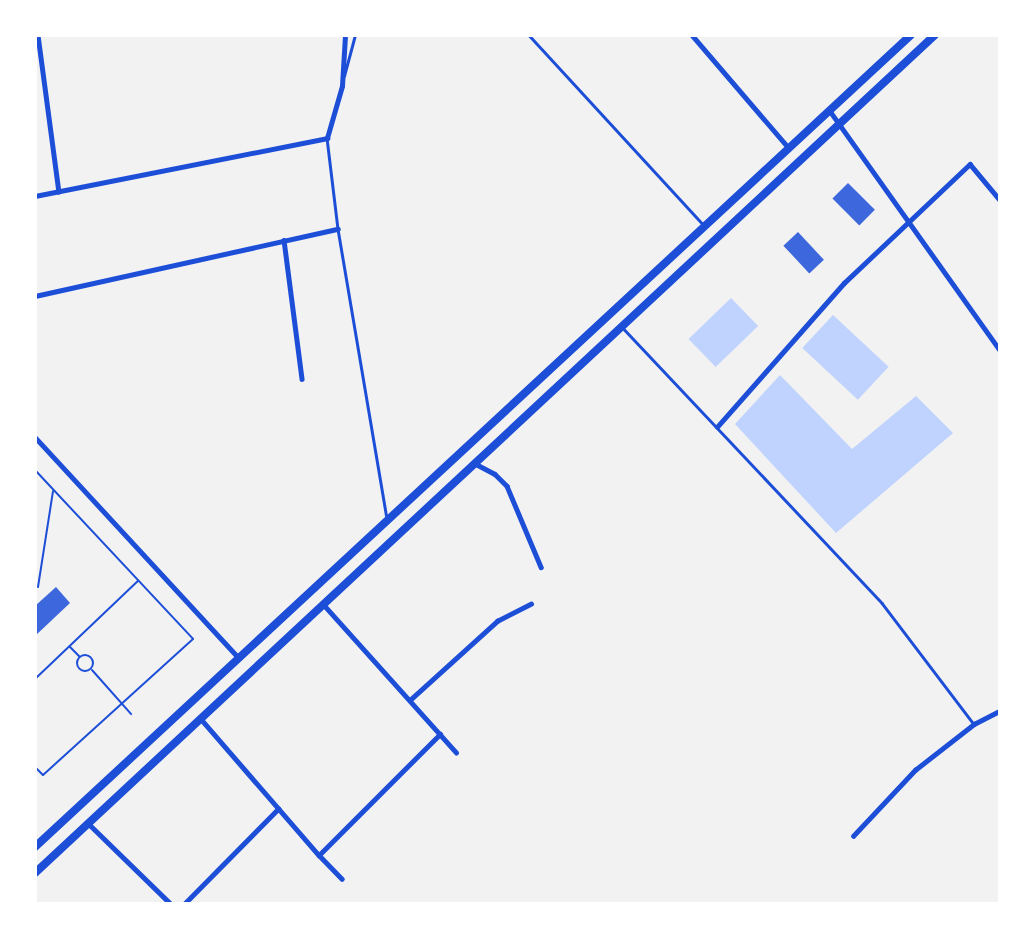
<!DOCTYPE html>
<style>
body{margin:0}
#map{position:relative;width:1035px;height:939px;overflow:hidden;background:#f2f2f2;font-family:"PT Sans",sans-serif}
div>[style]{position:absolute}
.water>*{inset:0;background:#bfd3fe;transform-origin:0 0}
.building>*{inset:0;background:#3d67dc;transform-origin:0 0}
.path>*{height:2px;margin:-1px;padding:0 1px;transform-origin:1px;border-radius:1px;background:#1d4ed8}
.path>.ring{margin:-1px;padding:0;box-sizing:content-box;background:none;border:2px solid #1d4ed8;border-radius:50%}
.service>*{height:2.5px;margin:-1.25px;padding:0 1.25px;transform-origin:1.25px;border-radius:1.25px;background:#1d4ed8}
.minor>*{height:4.5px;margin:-2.25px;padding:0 2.25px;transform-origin:2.25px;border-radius:2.25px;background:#1d4ed8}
.primary>*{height:8px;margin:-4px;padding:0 4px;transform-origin:4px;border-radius:4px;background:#1d4ed8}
span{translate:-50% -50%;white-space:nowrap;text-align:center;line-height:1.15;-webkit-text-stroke:5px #fff;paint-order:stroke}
.frame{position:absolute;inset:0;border:37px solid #fff;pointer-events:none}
</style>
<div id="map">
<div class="water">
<div style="left:731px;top:298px;width:39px;height:59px;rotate:46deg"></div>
<div style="left:833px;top:315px;width:76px;height:45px;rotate:43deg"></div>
<div style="clip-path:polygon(780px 375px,852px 449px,916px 396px,953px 433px,836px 533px,735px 424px)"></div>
</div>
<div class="building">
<div style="left:848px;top:183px;width:38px;height:22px;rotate:45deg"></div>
<div style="left:798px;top:232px;width:38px;height:20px;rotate:47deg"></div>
<div style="clip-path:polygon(56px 587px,70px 603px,35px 636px,35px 606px)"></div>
</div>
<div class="path">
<div style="left:35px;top:470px;width:231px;rotate:46.9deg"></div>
<div style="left:193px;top:639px;width:202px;rotate:137.8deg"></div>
<div style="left:43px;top:775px;width:11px;rotate:-135deg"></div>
<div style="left:38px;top:587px;width:97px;rotate:-81.1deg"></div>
<div style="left:70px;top:647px;width:13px;rotate:45deg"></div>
<div class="ring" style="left:77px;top:655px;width:14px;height:14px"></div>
<div style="left:92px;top:670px;width:59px;rotate:48.4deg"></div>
<div style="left:35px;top:679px;width:142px;rotate:-43.6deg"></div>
</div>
<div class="service">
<div style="left:529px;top:35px;width:257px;rotate:47.4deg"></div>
<div style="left:344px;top:76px;width:42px;rotate:-75deg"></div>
<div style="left:327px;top:138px;width:92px;rotate:83.1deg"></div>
<div style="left:338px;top:229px;width:294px;rotate:80.4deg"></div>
<div style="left:624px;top:329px;width:376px;rotate:46.7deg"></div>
<div style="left:882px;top:603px;width:152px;rotate:52.8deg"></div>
</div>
<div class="minor">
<div style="left:38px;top:35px;width:158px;rotate:82.4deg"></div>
<div style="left:692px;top:35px;width:149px;rotate:49.4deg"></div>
<div style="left:830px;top:111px;width:293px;rotate:54.6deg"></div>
<div style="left:35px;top:196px;width:298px;rotate:-11.2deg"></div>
<div style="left:327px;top:138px;width:54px;rotate:-73.9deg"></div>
<div style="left:342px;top:86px;width:51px;rotate:-86.6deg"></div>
<div style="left:284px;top:240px;width:140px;rotate:82.6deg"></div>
<div style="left:35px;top:296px;width:310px;rotate:-12.5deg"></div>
<div style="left:717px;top:427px;width:192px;rotate:-48.6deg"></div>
<div style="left:844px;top:283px;width:173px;rotate:-43.4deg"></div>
<div style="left:970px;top:164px;width:47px;rotate:50.2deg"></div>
<div style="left:35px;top:437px;width:301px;rotate:47.3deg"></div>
<div style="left:476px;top:464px;width:21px;rotate:28deg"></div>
<div style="left:495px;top:474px;width:17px;rotate:45deg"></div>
<div style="left:507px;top:486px;width:88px;rotate:67.2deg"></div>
<div style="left:324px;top:605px;width:198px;rotate:48.1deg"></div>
<div style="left:410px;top:700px;width:118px;rotate:-42.2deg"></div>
<div style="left:497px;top:621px;width:38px;rotate:-27deg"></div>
<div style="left:201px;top:719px;width:180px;rotate:49.1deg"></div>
<div style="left:319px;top:855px;width:171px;rotate:-45deg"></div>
<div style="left:89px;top:824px;width:115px;rotate:44.3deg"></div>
<div style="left:853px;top:836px;width:91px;rotate:-46.8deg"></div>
<div style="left:915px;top:770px;width:75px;rotate:-37.9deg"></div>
<div style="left:974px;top:724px;width:29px;rotate:-27deg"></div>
<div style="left:319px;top:855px;width:33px;rotate:46deg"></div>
<div style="left:184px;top:904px;width:134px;rotate:-45.3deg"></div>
</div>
<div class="primary">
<div style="left:35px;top:847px;width:1194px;rotate:-42.83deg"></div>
<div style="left:35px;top:873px;width:1230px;rotate:-42.96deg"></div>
</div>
<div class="frame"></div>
</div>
